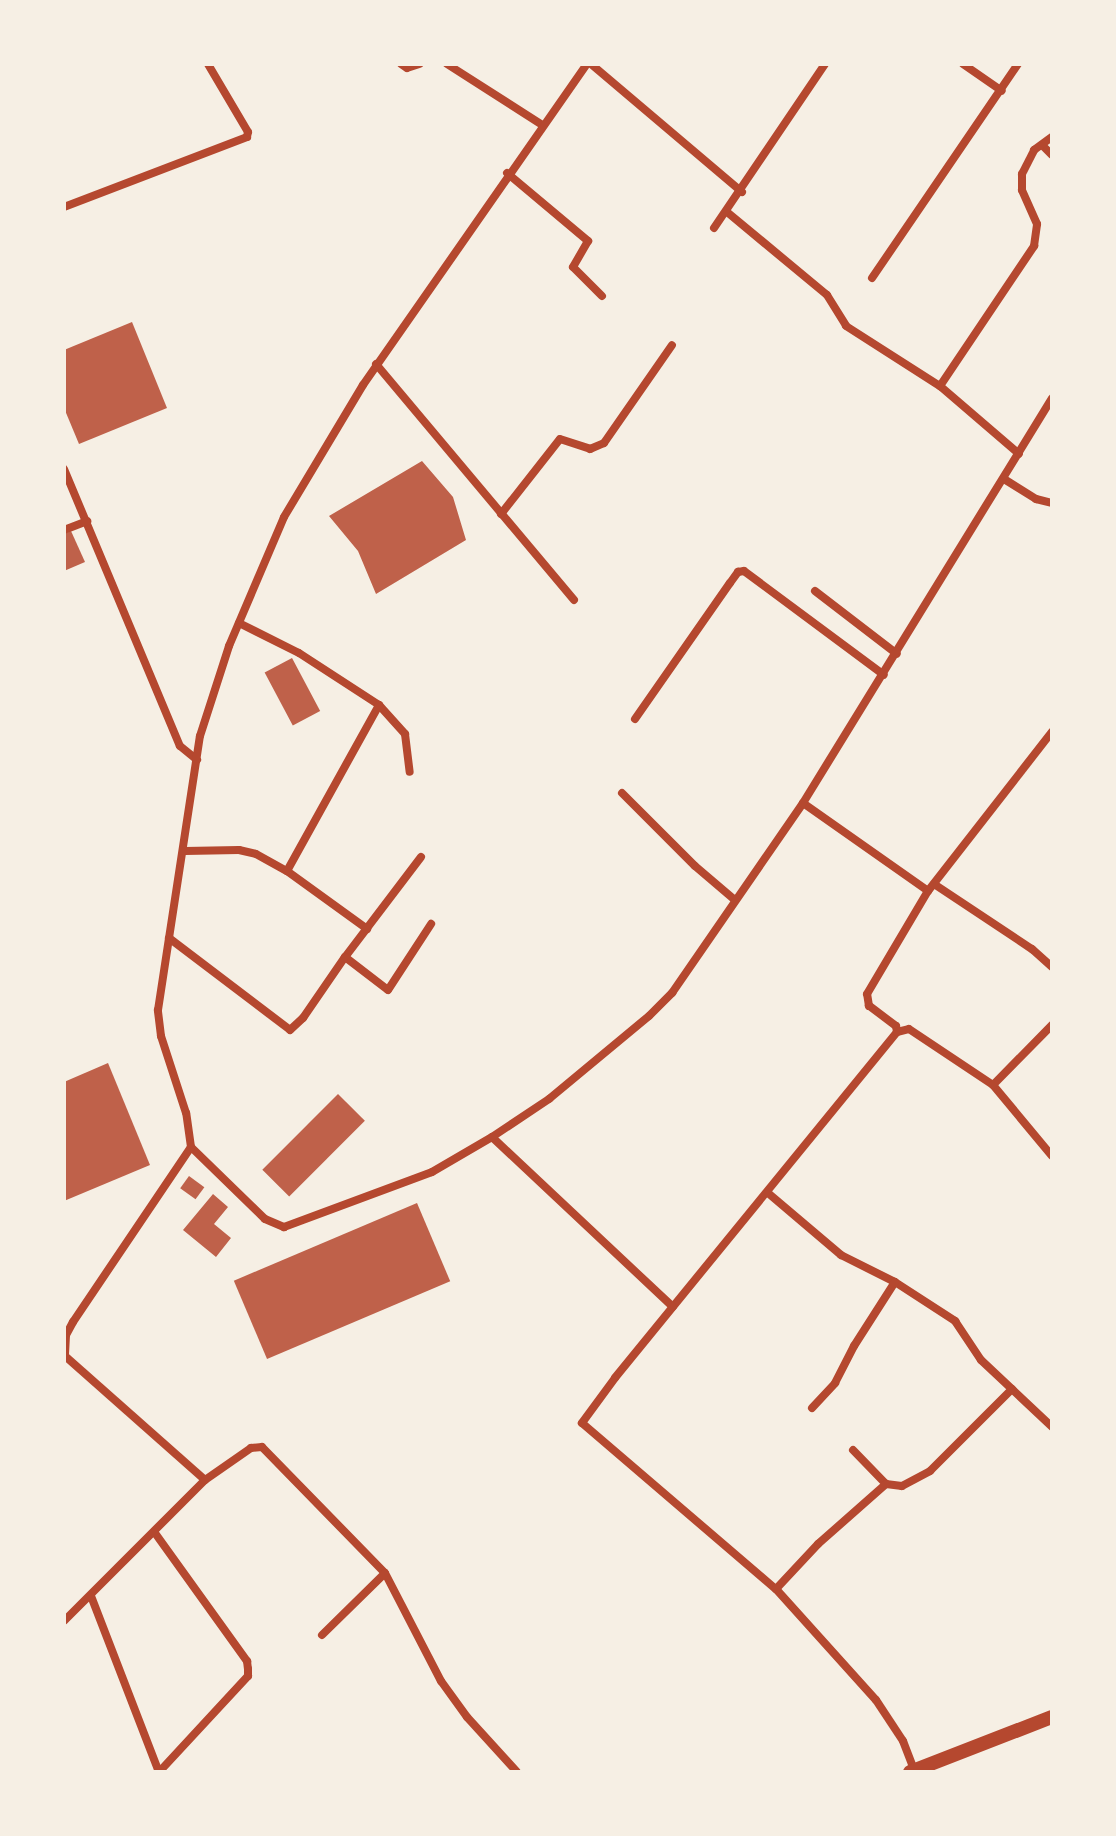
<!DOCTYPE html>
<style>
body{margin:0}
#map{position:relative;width:1116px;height:1836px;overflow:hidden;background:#f6efe4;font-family:"PT Sans Narrow",sans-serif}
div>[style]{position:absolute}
.building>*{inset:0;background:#bf614a;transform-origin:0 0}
.minor>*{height:8px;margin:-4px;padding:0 4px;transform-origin:4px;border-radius:4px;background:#b5482f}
.tertiary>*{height:14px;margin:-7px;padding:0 7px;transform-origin:7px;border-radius:7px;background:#b5482f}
span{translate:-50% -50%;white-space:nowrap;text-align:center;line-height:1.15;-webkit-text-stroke:6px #f6efe4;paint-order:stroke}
.frame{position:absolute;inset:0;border:66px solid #f6efe4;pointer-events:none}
</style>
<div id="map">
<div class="building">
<div style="clip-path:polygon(132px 322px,167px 408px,79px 444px,64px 408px,64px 350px)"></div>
<div style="clip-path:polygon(422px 461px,453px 497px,466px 540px,376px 594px,358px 551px,329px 516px)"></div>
<div style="clip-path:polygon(71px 531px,85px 562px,64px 571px,64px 534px)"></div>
<div style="left:292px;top:658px;width:60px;height:31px;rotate:62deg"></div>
<div style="clip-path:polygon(108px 1063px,150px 1165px,64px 1201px,64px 1082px)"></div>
<div style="left:338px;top:1094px;width:38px;height:107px;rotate:45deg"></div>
<div style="left:189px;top:1176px;width:19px;height:15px;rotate:36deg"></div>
<div style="clip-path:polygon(213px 1194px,228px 1207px,214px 1224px,231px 1238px,216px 1257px,183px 1230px)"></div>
<div style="left:417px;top:1203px;width:85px;height:199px;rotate:67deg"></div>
</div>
<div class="minor">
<div style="left:401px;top:64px;width:7px;rotate:34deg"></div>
<div style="left:407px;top:68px;width:13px;rotate:-18deg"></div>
<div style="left:447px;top:64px;width:112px;rotate:32.6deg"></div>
<div style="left:591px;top:64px;width:198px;rotate:40.3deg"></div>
<div style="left:963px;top:64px;width:47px;rotate:34.7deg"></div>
<div style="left:1042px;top:145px;width:14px;rotate:45deg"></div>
<div style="left:507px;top:173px;width:106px;rotate:40deg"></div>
<div style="left:588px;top:241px;width:30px;rotate:120deg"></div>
<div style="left:573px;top:267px;width:41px;rotate:45deg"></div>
<div style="left:64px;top:207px;width:196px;rotate:-20.9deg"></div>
<div style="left:247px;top:137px;width:5px;rotate:-79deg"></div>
<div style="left:248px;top:132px;width:79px;rotate:-120.5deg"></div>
<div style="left:727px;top:212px;width:130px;rotate:39.7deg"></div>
<div style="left:827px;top:295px;width:36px;rotate:58deg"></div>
<div style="left:846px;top:326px;width:112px;rotate:32.6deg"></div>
<div style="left:940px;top:386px;width:104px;rotate:40.7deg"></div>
<div style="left:714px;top:228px;width:198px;rotate:-55.9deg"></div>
<div style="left:872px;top:278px;width:259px;rotate:-55.7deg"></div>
<div style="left:376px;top:364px;width:308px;rotate:50deg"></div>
<div style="left:940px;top:386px;width:169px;rotate:-56.1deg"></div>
<div style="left:1034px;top:246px;width:22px;rotate:-82deg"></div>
<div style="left:1037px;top:224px;width:37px;rotate:-114deg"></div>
<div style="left:1022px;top:190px;width:16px;rotate:-90deg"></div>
<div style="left:1022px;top:174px;width:27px;rotate:-63deg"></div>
<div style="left:1034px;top:150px;width:22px;rotate:-36deg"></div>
<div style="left:64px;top:469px;width:300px;rotate:67.3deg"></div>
<div style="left:180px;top:746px;width:22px;rotate:39deg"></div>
<div style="left:1004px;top:479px;width:38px;rotate:32deg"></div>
<div style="left:1036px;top:499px;width:16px;rotate:14deg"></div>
<div style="left:501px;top:514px;width:95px;rotate:-51.8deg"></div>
<div style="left:560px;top:439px;width:32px;rotate:18deg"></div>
<div style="left:590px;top:449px;width:15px;rotate:-23deg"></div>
<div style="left:604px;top:443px;width:119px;rotate:-55.2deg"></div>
<div style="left:64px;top:530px;width:25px;rotate:-21deg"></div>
<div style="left:815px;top:591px;width:103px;rotate:37.5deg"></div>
<div style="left:239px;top:623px;width:67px;rotate:26.6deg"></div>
<div style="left:299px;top:653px;width:95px;rotate:33deg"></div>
<div style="left:379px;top:705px;width:39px;rotate:48deg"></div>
<div style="left:405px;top:734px;width:38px;rotate:83deg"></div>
<div style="left:635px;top:719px;width:166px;rotate:-55.1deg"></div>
<div style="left:730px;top:583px;width:14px;rotate:-54deg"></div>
<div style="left:738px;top:572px;width:6px;rotate:-9deg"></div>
<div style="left:744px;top:571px;width:174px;rotate:36.6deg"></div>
<div style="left:622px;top:793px;width:103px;rotate:45deg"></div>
<div style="left:695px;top:866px;width:52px;rotate:40.4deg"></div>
<div style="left:803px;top:803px;width:153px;rotate:35.1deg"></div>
<div style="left:185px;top:851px;width:54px;rotate:-1.1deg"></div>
<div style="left:239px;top:850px;width:17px;rotate:13deg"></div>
<div style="left:256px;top:854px;width:35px;rotate:29deg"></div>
<div style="left:287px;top:871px;width:99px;rotate:35.9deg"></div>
<div style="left:421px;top:857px;width:126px;rotate:127.2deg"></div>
<div style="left:345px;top:957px;width:54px;rotate:37.5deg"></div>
<div style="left:388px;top:990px;width:79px;rotate:-56.9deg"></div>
<div style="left:287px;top:871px;width:190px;rotate:-61deg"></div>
<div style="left:934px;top:884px;width:118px;rotate:33.6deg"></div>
<div style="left:1032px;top:949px;width:27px;rotate:42deg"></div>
<div style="left:169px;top:938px;width:152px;rotate:37.2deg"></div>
<div style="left:290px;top:1030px;width:18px;rotate:-43deg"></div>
<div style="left:303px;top:1018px;width:74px;rotate:-55.5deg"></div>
<div style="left:897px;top:1032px;width:446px;rotate:129.2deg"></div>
<div style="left:615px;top:1378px;width:56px;rotate:126.3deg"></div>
<div style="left:582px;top:1423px;width:255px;rotate:40.6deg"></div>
<div style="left:776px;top:1589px;width:149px;rotate:48deg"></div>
<div style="left:876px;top:1700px;width:49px;rotate:56.6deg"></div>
<div style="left:903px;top:1741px;width:31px;rotate:69deg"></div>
<div style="left:897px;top:1032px;width:6px;rotate:-99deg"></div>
<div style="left:896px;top:1026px;width:34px;rotate:-143deg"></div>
<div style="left:869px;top:1006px;width:12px;rotate:-99deg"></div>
<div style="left:867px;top:994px;width:120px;rotate:-59.4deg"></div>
<div style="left:928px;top:891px;width:202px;rotate:-52.1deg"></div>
<div style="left:897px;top:1032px;width:12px;rotate:-14deg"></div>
<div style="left:909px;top:1029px;width:101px;rotate:33.7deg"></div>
<div style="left:993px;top:1085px;width:92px;rotate:50.3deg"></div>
<div style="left:993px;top:1085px;width:84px;rotate:-45.5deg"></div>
<div style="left:492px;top:1137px;width:248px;rotate:43.2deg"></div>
<div style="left:191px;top:1147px;width:103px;rotate:44.2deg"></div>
<div style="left:265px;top:1219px;width:21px;rotate:23deg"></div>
<div style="left:284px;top:1227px;width:158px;rotate:-20.4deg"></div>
<div style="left:432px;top:1172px;width:69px;rotate:-30.3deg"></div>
<div style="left:492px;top:1137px;width:69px;rotate:-33.7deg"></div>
<div style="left:549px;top:1099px;width:130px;rotate:-39.7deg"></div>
<div style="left:649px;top:1016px;width:33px;rotate:-45deg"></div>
<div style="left:672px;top:993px;width:231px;rotate:-55.4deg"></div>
<div style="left:803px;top:803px;width:475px;rotate:-58.4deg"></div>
<div style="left:191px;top:1147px;width:34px;rotate:-98deg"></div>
<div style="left:186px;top:1113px;width:81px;rotate:-108deg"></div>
<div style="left:161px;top:1036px;width:26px;rotate:-97deg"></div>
<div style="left:158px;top:1010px;width:277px;rotate:-81.3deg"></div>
<div style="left:200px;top:736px;width:95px;rotate:-72.1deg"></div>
<div style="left:229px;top:646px;width:140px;rotate:-66.9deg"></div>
<div style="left:284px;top:517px;width:154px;rotate:-59.1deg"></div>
<div style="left:363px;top:385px;width:391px;rotate:-55.1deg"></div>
<div style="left:191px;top:1147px;width:211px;rotate:124deg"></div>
<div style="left:73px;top:1322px;width:15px;rotate:118deg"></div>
<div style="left:66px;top:1335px;width:21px;rotate:93deg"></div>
<div style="left:65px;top:1356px;width:187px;rotate:41.5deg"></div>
<div style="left:768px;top:1193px;width:96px;rotate:40.3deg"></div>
<div style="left:841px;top:1255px;width:60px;rotate:26.6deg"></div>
<div style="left:895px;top:1282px;width:72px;rotate:33deg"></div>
<div style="left:955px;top:1321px;width:47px;rotate:56.3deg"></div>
<div style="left:981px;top:1360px;width:98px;rotate:43.3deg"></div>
<div style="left:812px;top:1408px;width:34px;rotate:-47deg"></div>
<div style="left:835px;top:1383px;width:42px;rotate:-62.8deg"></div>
<div style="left:854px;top:1346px;width:76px;rotate:-57.4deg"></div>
<div style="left:853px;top:1450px;width:47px;rotate:45.9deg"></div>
<div style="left:886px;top:1484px;width:16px;rotate:7deg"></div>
<div style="left:902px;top:1486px;width:32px;rotate:-28deg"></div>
<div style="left:930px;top:1471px;width:116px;rotate:-45deg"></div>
<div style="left:155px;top:1533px;width:158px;rotate:54.3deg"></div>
<div style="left:247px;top:1661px;width:8px;rotate:83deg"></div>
<div style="left:248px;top:1669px;width:7px;rotate:90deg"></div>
<div style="left:248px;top:1676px;width:131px;rotate:132.8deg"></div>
<div style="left:776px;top:1589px;width:62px;rotate:-47deg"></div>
<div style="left:818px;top:1544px;width:91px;rotate:-41.4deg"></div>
<div style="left:91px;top:1596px;width:189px;rotate:68.9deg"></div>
<div style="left:64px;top:1621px;width:199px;rotate:-45deg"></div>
<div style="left:205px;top:1480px;width:56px;rotate:-34.8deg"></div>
<div style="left:251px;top:1448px;width:11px;rotate:-5deg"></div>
<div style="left:262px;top:1447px;width:176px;rotate:45.7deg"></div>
<div style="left:385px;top:1573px;width:122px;rotate:62.6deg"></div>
<div style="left:441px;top:1681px;width:44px;rotate:54.2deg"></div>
<div style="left:467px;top:1717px;width:74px;rotate:47.7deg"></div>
<div style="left:322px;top:1635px;width:88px;rotate:-44.5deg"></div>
</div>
<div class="tertiary">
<div style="left:910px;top:1772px;width:152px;rotate:-21.2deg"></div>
</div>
<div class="frame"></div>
</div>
